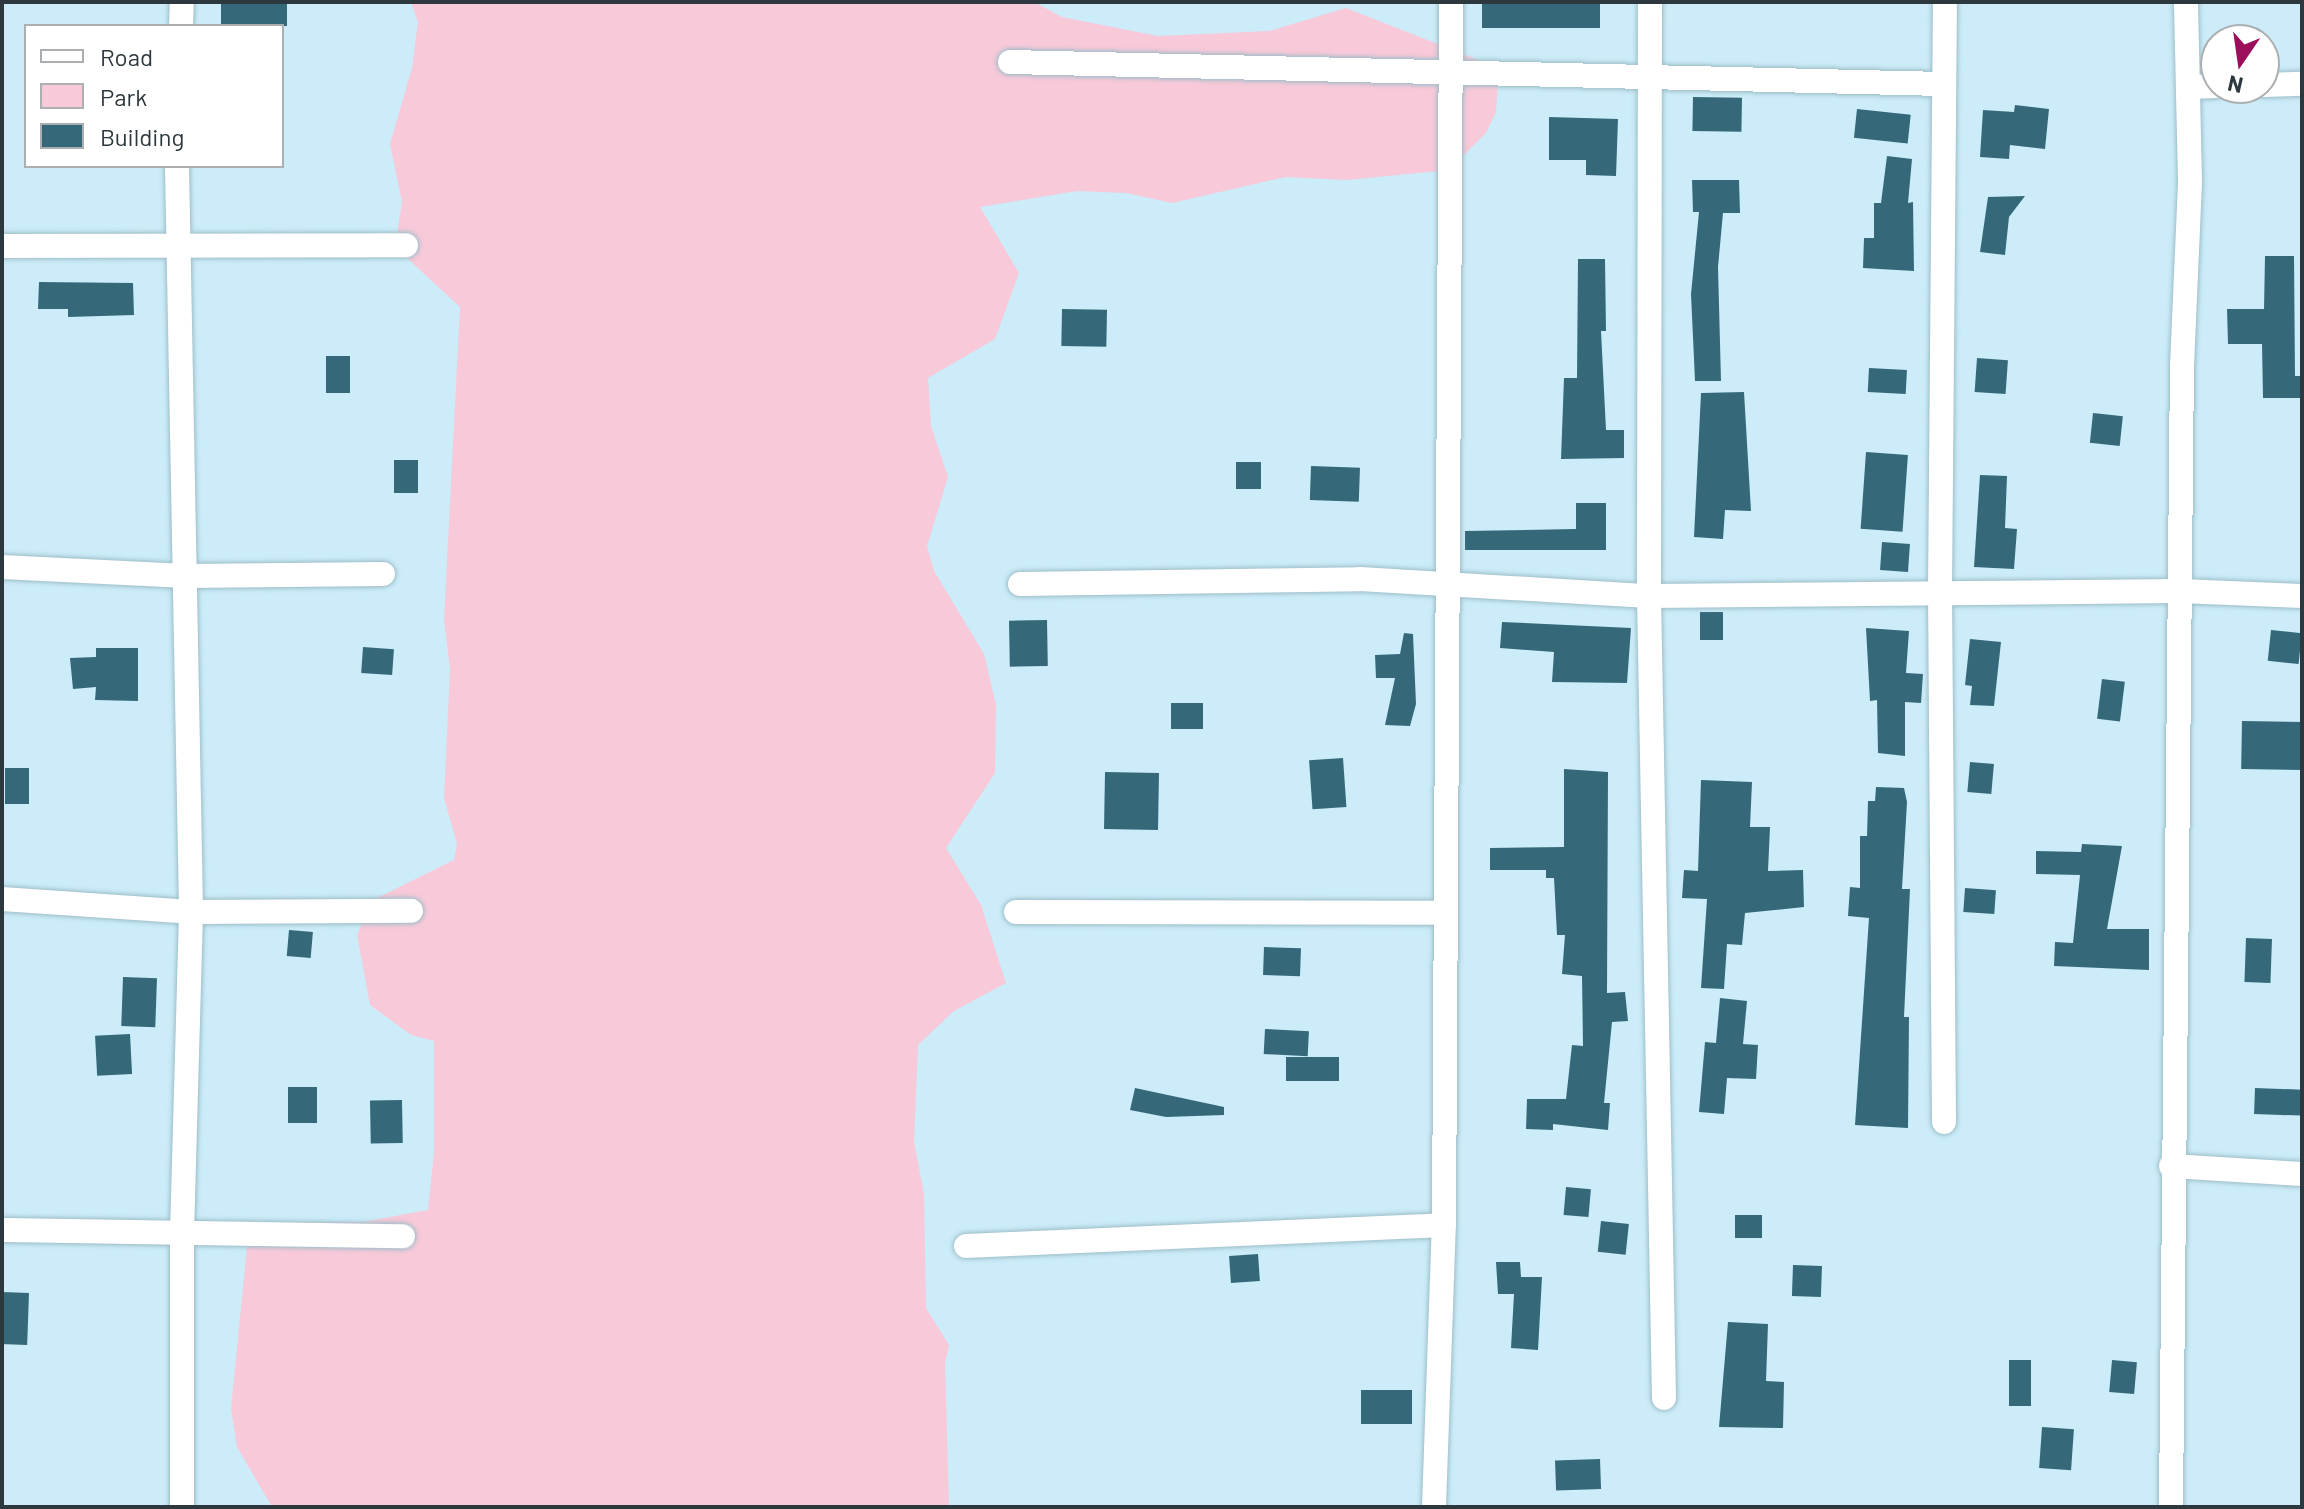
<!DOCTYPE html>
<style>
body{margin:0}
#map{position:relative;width:2304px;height:1509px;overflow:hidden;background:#cbecf8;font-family:Barlow,sans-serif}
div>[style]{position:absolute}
.green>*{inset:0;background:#f7c9d9}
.building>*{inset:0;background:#35697a;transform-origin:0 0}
.roads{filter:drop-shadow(0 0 2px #9dbdc9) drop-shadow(0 0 2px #9dbdc9)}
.minor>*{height:24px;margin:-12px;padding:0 12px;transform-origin:12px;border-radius:12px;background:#fff}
span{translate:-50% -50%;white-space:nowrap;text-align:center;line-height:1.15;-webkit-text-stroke:8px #fff;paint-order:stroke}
.frame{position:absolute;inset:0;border:4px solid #2c383d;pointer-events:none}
.legend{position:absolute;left:24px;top:24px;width:260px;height:144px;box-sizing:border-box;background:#fff;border:2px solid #abafb1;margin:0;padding:10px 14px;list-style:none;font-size:24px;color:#2c383d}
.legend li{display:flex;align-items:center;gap:16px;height:40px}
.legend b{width:40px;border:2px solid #abafb1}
.north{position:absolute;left:2200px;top:24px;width:80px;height:80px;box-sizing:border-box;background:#fff;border:2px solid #abafb1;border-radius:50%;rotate:193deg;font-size:22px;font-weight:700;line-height:32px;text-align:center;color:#2c383d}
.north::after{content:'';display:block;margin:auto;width:28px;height:36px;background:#9c0d5b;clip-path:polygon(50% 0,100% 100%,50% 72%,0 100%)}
</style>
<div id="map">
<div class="green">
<div style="clip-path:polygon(411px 2px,1034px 2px,1062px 17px,1158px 36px,1269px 31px,1346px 8px,1499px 68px,1496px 112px,1486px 133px,1449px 170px,1347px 180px,1285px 177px,1172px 203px,1126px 193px,1077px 191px,980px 207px,1019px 273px,995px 339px,928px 378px,931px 426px,948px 477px,927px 546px,934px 571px,984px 654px,996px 705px,995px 773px,946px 848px,981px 905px,1006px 983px,954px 1011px,918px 1045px,914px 1142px,924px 1194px,926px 1308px,949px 1345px,945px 1363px,949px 1507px,272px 1507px,237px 1447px,231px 1409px,247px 1247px,277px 1223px,363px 1222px,428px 1210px,434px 1152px,434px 1041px,411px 1035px,370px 1005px,357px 935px,373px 900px,454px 860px,457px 844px,444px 798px,450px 669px,444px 620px,460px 307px,395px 247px,402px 202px,390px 144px,412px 68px,418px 22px)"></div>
</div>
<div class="building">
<div style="left:221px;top:2px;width:66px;height:24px"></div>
<div style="left:1600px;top:4px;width:24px;height:118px;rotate:90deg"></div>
<div style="left:1693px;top:97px;width:49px;height:34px;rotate:1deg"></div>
<div style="clip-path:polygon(2015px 105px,2049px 109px,2045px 149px,2010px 145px,2009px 159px,1980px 157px,1983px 110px,2014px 112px)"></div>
<div style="left:1857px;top:109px;width:54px;height:29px;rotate:6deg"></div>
<div style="clip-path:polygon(1549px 117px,1618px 119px,1616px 176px,1586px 175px,1586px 160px,1549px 160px)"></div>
<div style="clip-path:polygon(1887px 156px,1912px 159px,1908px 203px,1913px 202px,1914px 271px,1863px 268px,1864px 238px,1874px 238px,1874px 203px,1881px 203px)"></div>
<div style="clip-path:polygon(1692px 180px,1739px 180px,1740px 213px,1723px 213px,1718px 267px,1721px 381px,1695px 381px,1691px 294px,1699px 212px,1693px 212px)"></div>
<div style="clip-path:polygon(2025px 196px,2009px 217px,2005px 255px,1980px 252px,1988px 197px)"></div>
<div style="clip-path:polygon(2265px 256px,2294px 256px,2295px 376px,2302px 376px,2302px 398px,2263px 398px,2262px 344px,2228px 344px,2227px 309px,2264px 309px)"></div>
<div style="clip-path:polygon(1578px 259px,1605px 259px,1606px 331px,1601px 331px,1606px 430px,1624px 430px,1624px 458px,1561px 459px,1564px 378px,1577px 378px)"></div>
<div style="clip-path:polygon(39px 282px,133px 283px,134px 315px,68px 317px,68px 309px,38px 309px)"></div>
<div style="left:1062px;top:309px;width:45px;height:37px;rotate:1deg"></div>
<div style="left:326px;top:356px;width:24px;height:37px"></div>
<div style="left:1977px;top:358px;width:31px;height:34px;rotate:4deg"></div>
<div style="left:1869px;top:368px;width:38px;height:24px;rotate:3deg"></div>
<div style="clip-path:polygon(1744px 392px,1751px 511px,1725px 510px,1723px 539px,1694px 537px,1701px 393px)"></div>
<div style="left:2093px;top:413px;width:30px;height:30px;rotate:6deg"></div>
<div style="left:1866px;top:452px;width:42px;height:77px;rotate:4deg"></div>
<div style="left:394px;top:460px;width:24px;height:33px"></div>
<div style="left:1236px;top:462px;width:25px;height:27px"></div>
<div style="left:1311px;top:466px;width:49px;height:34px;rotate:2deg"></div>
<div style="clip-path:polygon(1980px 475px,2007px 476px,2005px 528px,2017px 529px,2014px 569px,1974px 567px)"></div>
<div style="clip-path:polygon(1576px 503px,1606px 503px,1606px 550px,1465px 550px,1465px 531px,1576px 529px)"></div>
<div style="left:1882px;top:542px;width:28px;height:28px;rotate:4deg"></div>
<div style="left:1700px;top:612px;width:23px;height:28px"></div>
<div style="left:1047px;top:620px;width:46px;height:38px;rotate:89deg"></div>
<div style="clip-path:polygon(1502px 622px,1631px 628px,1627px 683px,1552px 682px,1554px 652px,1500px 648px)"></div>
<div style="clip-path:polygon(1866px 628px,1909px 631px,1906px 673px,1923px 674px,1921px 703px,1905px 702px,1905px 756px,1878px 753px,1877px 700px,1870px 701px)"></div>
<div style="left:2271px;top:630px;width:31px;height:31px;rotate:6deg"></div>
<div style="clip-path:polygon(1404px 633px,1413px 634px,1416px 704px,1410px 726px,1385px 725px,1395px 678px,1376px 678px,1375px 655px,1400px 654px)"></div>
<div style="clip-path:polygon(1970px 639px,2001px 642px,1994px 706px,1970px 705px,1972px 686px,1965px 685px)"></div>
<div style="left:363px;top:647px;width:31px;height:26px;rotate:4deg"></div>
<div style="clip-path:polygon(96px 648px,138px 648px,138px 701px,95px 700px,96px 687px,73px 689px,70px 658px,96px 657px)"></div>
<div style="left:2102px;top:679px;width:23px;height:40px;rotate:7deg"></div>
<div style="left:1171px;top:703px;width:32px;height:26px"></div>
<div style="left:2242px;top:721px;width:60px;height:48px;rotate:1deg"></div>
<div style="left:1343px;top:758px;width:49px;height:34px;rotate:86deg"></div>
<div style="left:1970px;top:762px;width:24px;height:30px;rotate:5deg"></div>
<div style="left:29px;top:768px;width:36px;height:24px;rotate:90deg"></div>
<div style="clip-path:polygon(1564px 769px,1608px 772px,1607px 993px,1625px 992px,1628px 1021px,1612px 1022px,1604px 1103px,1610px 1103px,1608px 1130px,1553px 1124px,1553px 1130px,1526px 1129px,1527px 1099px,1566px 1099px,1572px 1045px,1583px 1046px,1582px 976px,1562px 974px,1565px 935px,1557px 935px,1554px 878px,1546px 878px,1546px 870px,1490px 870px,1490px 848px,1564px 847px)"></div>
<div style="left:1159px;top:773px;width:57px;height:54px;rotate:91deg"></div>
<div style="clip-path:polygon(1701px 780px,1752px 782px,1750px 827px,1770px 827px,1768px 871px,1803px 870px,1804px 907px,1745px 913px,1742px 945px,1727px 944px,1724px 989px,1701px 988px,1707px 899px,1682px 898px,1684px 870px,1698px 871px)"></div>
<div style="clip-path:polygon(1876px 787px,1904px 788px,1907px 802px,1902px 889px,1910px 889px,1904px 1017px,1909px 1017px,1908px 1128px,1855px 1125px,1869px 918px,1848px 916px,1850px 887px,1860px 888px,1860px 836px,1867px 836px,1868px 801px,1875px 801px)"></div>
<div style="clip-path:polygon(2082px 844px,2122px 846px,2107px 929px,2149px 929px,2149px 970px,2054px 966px,2055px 942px,2073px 943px,2080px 875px,2036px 874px,2036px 851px,2081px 852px)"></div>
<div style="left:1965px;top:888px;width:31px;height:24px;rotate:4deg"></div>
<div style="left:289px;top:930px;width:24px;height:26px;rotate:5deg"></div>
<div style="left:2246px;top:938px;width:26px;height:44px;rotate:2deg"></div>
<div style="left:1264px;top:947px;width:37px;height:28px;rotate:2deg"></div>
<div style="left:123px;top:977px;width:34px;height:49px;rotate:2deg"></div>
<div style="clip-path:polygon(1720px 998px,1747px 1001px,1743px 1044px,1758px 1045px,1756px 1079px,1727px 1078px,1724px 1114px,1699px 1112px,1705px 1042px,1716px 1043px)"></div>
<div style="left:1265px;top:1029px;width:44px;height:25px;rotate:3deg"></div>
<div style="left:130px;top:1034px;width:40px;height:35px;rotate:87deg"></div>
<div style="left:1286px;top:1057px;width:53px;height:24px"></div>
<div style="left:288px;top:1087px;width:29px;height:36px"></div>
<div style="clip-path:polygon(1135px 1088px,1224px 1107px,1224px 1115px,1166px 1117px,1130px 1110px)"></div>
<div style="left:2255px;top:1088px;width:47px;height:26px;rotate:2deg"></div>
<div style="left:402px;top:1100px;width:43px;height:32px;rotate:89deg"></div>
<div style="left:1566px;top:1187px;width:25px;height:28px;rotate:5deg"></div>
<div style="left:1735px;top:1215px;width:27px;height:23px"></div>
<div style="left:1601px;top:1221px;width:28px;height:31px;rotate:6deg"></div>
<div style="left:1258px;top:1254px;width:27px;height:29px;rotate:86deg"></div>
<div style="clip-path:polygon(1496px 1262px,1520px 1262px,1521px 1277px,1542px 1277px,1538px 1350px,1511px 1348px,1514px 1294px,1498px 1294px)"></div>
<div style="left:1793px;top:1265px;width:29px;height:31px;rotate:2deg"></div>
<div style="left:2px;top:1292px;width:27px;height:52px;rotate:2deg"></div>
<div style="clip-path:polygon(1728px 1322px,1768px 1324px,1766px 1381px,1784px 1382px,1783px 1428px,1719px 1427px)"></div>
<div style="left:2009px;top:1360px;width:22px;height:46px"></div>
<div style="left:2112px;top:1360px;width:25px;height:32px;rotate:5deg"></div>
<div style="left:1412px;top:1390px;width:34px;height:51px;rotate:90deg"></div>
<div style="left:2042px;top:1427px;width:32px;height:41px;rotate:4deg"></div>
<div style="left:1600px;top:1459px;width:30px;height:45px;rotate:88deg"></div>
</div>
<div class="roads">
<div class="minor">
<div style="left:1650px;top:2px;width:594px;rotate:90.1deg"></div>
<div style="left:1649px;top:596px;width:802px;rotate:88.93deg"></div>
<div style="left:181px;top:26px;width:24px;rotate:-88deg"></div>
<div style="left:1010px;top:62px;width:934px;rotate:1.35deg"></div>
<div style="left:2264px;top:85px;width:38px;rotate:-2deg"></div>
<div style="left:2190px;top:87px;width:26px;rotate:-2deg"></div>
<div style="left:177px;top:166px;width:746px;rotate:88.92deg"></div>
<div style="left:191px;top:912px;width:322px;rotate:91.6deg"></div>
<div style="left:182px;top:1234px;width:273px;rotate:90deg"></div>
<div style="left:2px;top:246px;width:404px;rotate:-0.1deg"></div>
<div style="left:2px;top:567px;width:184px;rotate:2.8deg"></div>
<div style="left:186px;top:576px;width:197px;rotate:-0.6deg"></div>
<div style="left:1020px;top:584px;width:340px;rotate:-0.8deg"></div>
<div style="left:1360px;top:579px;width:289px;rotate:3.4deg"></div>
<div style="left:1649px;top:596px;width:532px;rotate:-0.54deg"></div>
<div style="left:2181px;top:591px;width:121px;rotate:2.4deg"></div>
<div style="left:2px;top:899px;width:189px;rotate:3.9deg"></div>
<div style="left:191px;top:912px;width:220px;rotate:-0.3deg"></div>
<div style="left:1016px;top:912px;width:430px;rotate:0.1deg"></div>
<div style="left:1944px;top:1122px;width:529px;rotate:-90.43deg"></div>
<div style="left:1940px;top:593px;width:591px;rotate:-89.52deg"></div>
<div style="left:2171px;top:1166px;width:131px;rotate:3.5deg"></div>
<div style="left:2px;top:1230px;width:401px;rotate:0.9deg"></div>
<div style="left:966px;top:1246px;width:478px;rotate:-2.5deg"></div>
<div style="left:1434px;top:1507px;width:282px;rotate:-88deg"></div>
<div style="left:1444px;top:1225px;width:1223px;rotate:-89.67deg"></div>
<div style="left:2171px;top:1507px;width:1141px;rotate:-89.45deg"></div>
<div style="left:2182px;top:366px;width:185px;rotate:-87.5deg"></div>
<div style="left:2190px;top:181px;width:179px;rotate:-91.3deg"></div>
</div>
</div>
<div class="frame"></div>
<ul class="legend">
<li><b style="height:10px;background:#fff"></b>Road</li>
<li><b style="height:22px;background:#f7c9d9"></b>Park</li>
<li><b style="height:22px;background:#35697a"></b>Building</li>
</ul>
<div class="north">N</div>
</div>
